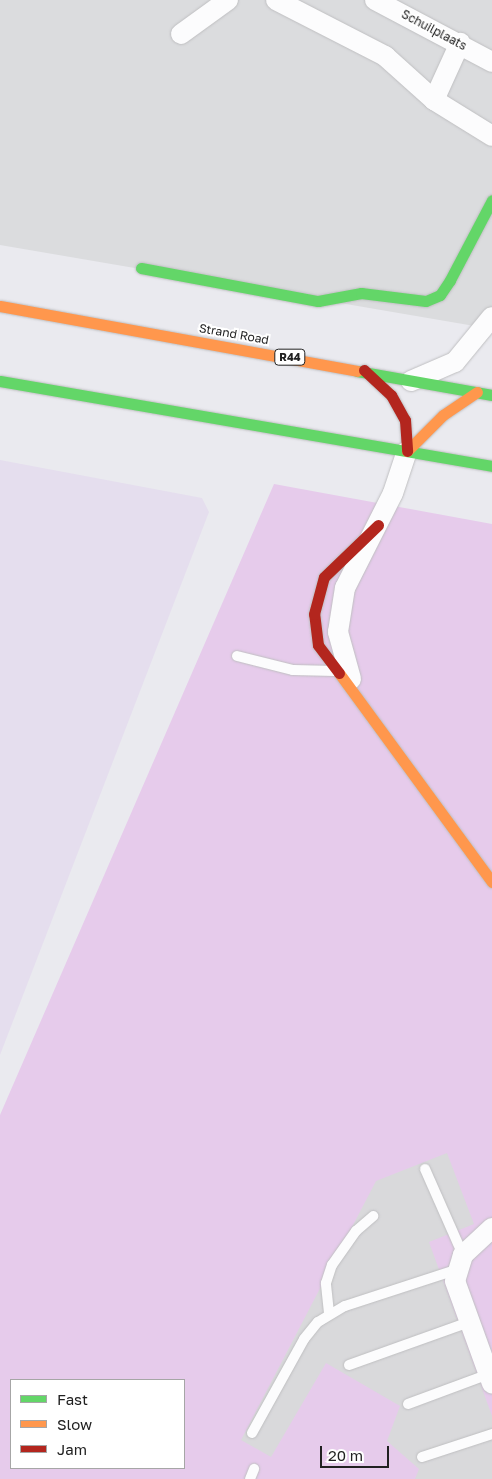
<!DOCTYPE html>
<style>
body{margin:0}
#map{position:relative;width:492px;height:1479px;overflow:hidden;background:#eaeaef;font-family:"Golos Text",sans-serif}
div>[style]{position:absolute}
.residential>*{inset:0;background:#dbdcde}
.farmland>*{inset:0;background:#e5deee}
.grass>*{inset:0;background:#e6cbeb}
.parking>*{inset:0;background:#d9d9db}
.roads{filter:drop-shadow(0 0 1px #bfbfc1) drop-shadow(0 0 1px #bfbfc1)}
.lane>*{height:10px;margin:-5px;padding:0 5px;transform-origin:5px;border-radius:5px;background:#fcfcfd}
.street>*{height:20px;margin:-10px;padding:0 10px;transform-origin:10px;border-radius:10px;background:#fcfcfd}
.fast>*{height:11px;margin:-5.5px;padding:0 5.5px;transform-origin:5.5px;border-radius:5.5px;background:#63d668}
.slow>*{height:11px;margin:-5.5px;padding:0 5.5px;transform-origin:5.5px;border-radius:5.5px;background:#ff974d}
.jam>*{height:11px;margin:-5.5px;padding:0 5.5px;transform-origin:5.5px;border-radius:5.5px;background:#b3261e}
span{translate:-50% -50%;white-space:nowrap;text-align:center;line-height:1.15;-webkit-text-stroke:4px #fff;paint-order:stroke}
.shield-label span{padding:1px 4px;background:#fff;border:1px solid;border-radius:4px;-webkit-text-stroke-width:0}
.shield-label{font-size:11px;color:#212121;font-weight:700}
.street-label{font-size:12px;color:#212121}
.legend{position:absolute;left:10px;top:1379px;width:175px;height:90px;box-sizing:border-box;background:#fff;border:1px solid #a6a6a6;margin:0;padding:6px 9px;list-style:none;font-size:15px;color:#212121}
.legend li{display:flex;align-items:center;gap:10px;height:25px}
.legend b{width:25px;border:1px solid #a6a6a6}
.scale{position:absolute;left:320px;top:1446px;width:69px;height:22px;box-sizing:border-box;border:2px solid #212121;border-top:0;padding-left:6px;font-size:15px;line-height:18px;white-space:nowrap;color:#212121;-webkit-text-stroke:4px #fff;paint-order:stroke}
</style>
<div id="map">
<div class="residential">
<div style="clip-path:polygon(0 0,492px 0,492px 329px,0 245px)"></div>
</div>
<div class="farmland">
<div style="clip-path:polygon(0 460px,202px 498px,209px 512px,0 1055px)"></div>
</div>
<div class="grass">
<div style="clip-path:polygon(evenodd,274px 484px,492px 524px,492px 1479px,0 1479px,0 1115px,274px 484px,11px 1380px,184px 1380px,184px 1468px,11px 1468px,11px 1380px)"></div>
</div>
<div class="parking">
<div style="clip-path:polygon(447px 1153px,474px 1224px,429px 1242px,492px 1416px,492px 1479px,415px 1479px,419px 1469px,387px 1441px,400px 1406px,326px 1363px,271px 1457px,241px 1440px,376px 1181px)"></div>
</div>
<div class="roads">
<div class="lane">
<div style="left:237px;top:656px;width:58px;rotate:14deg"></div>
<div style="left:293px;top:670px;width:42px;rotate:1.4deg"></div>
<div style="left:425px;top:1169px;width:94px;rotate:66.2deg"></div>
<div style="left:329px;top:1313px;width:30px;rotate:-96deg"></div>
<div style="left:326px;top:1283px;width:19px;rotate:-72deg"></div>
<div style="left:332px;top:1265px;width:42px;rotate:-54.8deg"></div>
<div style="left:356px;top:1231px;width:23px;rotate:-41deg"></div>
<div style="left:349px;top:1365px;width:127px;rotate:-19.7deg"></div>
<div style="left:408px;top:1404px;width:86px;rotate:-20.3deg"></div>
<div style="left:252px;top:1433px;width:107px;rotate:-61deg"></div>
<div style="left:304px;top:1339px;width:22px;rotate:-51deg"></div>
<div style="left:318px;top:1322px;width:31px;rotate:-31deg"></div>
<div style="left:345px;top:1306px;width:117px;rotate:-18deg"></div>
<div style="left:422px;top:1457px;width:74px;rotate:-18.2deg"></div>
<div style="left:250px;top:1479px;width:11px;rotate:-68deg"></div>
</div>
<div class="street">
<div style="left:276px;top:0;width:123px;rotate:27.2deg"></div>
<div style="left:385px;top:56px;width:66px;rotate:41.9deg"></div>
<div style="left:434px;top:100px;width:68px;rotate:31.8deg"></div>
<div style="left:375px;top:0;width:132px;rotate:27.9deg"></div>
<div style="left:181px;top:34px;width:58px;rotate:-35.9deg"></div>
<div style="left:434px;top:100px;width:63px;rotate:-65.5deg"></div>
<div style="left:411px;top:381px;width:48px;rotate:-23.4deg"></div>
<div style="left:455px;top:362px;width:58px;rotate:-50.6deg"></div>
<div style="left:351px;top:679px;width:49px;rotate:-105.5deg"></div>
<div style="left:338px;top:632px;width:45px;rotate:-81deg"></div>
<div style="left:345px;top:588px;width:106px;rotate:-63.2deg"></div>
<div style="left:393px;top:493px;width:44px;rotate:-71.6deg"></div>
<div style="left:492px;top:1228px;width:40px;rotate:137deg"></div>
<div style="left:463px;top:1255px;width:27px;rotate:107deg"></div>
<div style="left:455px;top:1281px;width:109px;rotate:70.1deg"></div>
</div>
<div class="fast">
<div style="left:141px;top:268px;width:180px;rotate:10.6deg"></div>
<div style="left:318px;top:301px;width:44px;rotate:-10.5deg"></div>
<div style="left:361px;top:293px;width:65px;rotate:7deg"></div>
<div style="left:426px;top:301px;width:15px;rotate:-23deg"></div>
<div style="left:440px;top:295px;width:18px;rotate:-56deg"></div>
<div style="left:450px;top:280px;width:90px;rotate:-62.3deg"></div>
<div style="left:357px;top:371px;width:137px;rotate:10.1deg"></div>
<div style="left:0;top:381px;width:499px;rotate:9.8deg"></div>
</div>
<div class="slow">
<div style="left:0;top:306px;width:363px;rotate:10.3deg"></div>
<div style="left:407px;top:451px;width:51px;rotate:-45deg"></div>
<div style="left:443px;top:415px;width:41px;rotate:-34.1deg"></div>
<div style="left:339px;top:673px;width:259px;rotate:53.8deg"></div>
</div>
<div class="jam">
<div style="left:364px;top:370px;width:37px;rotate:43deg"></div>
<div style="left:391px;top:395px;width:29px;rotate:61deg"></div>
<div style="left:405px;top:420px;width:31px;rotate:86deg"></div>
<div style="left:339px;top:673px;width:35px;rotate:-127deg"></div>
<div style="left:318px;top:645px;width:31px;rotate:-97deg"></div>
<div style="left:314px;top:614px;width:38px;rotate:-75deg"></div>
<div style="left:324px;top:577px;width:75px;rotate:-43.9deg"></div>
</div>
</div>
<div class="shield-label">
<span style="left:290px;top:357px">R44</span>
</div>
<div class="street-label">
<span style="left:434px;top:30px;rotate:28deg">Schuilplaats</span>
<span style="left:234px;top:334px;rotate:10deg">Strand Road</span>
</div>
<ul class="legend">
<li><b style="height:6px;background:#63d668"></b>Fast</li>
<li><b style="height:6px;background:#ff974d"></b>Slow</li>
<li><b style="height:6px;background:#b3261e"></b>Jam</li>
</ul>
<div class="scale">20 m</div>
</div>
